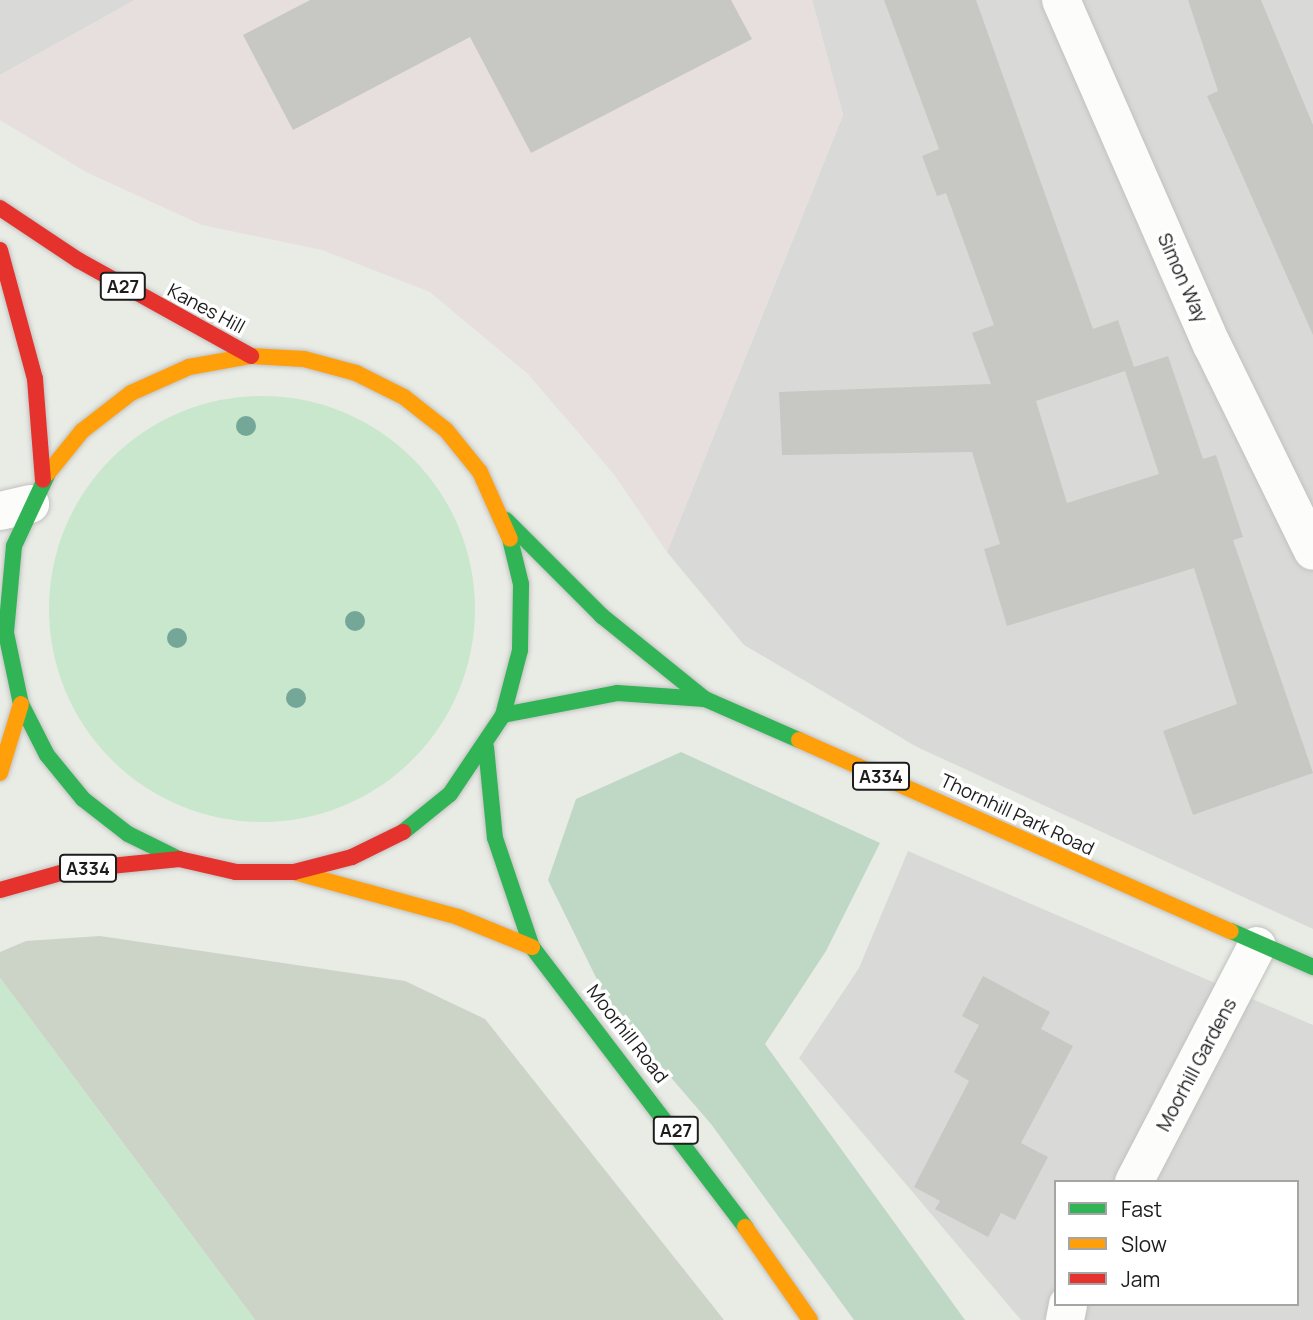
<!DOCTYPE html>
<style>
body{margin:0}
#map{position:relative;width:1313px;height:1320px;overflow:hidden;background:#e9ebe5;font-family:Manrope,sans-serif}
div>[style]{position:absolute}
.residential>*{inset:0;background:#d9dad7}
.industrial>*{inset:0;background:#e7dfde}
.construction>*{inset:0;background:#ccd4c8}
.grass>*{inset:0;background:#c8e7cc}
.round{border-radius:50%}
.forest>*{inset:0;background:#bfd8c6}
.building>*{inset:0;background:#c7c8c3}
.roads{filter:drop-shadow(0 0 2px #c1c2c0) drop-shadow(0 0 2px #c1c2c0)}
.street>*{height:38px;margin:-19px;padding:0 19px;transform-origin:19px;border-radius:19px;background:#fcfcfb}
.fast>*{height:16px;margin:-8px;padding:0 8px;transform-origin:8px;border-radius:8px;background:#30b455}
.slow>*{height:16px;margin:-8px;padding:0 8px;transform-origin:8px;border-radius:8px;background:#ff9f0a}
.jam>*{height:16px;margin:-8px;padding:0 8px;transform-origin:8px;border-radius:8px;background:#e5322d}
.trees>*{width:20px;height:20px;margin:-10px;border-radius:50%;background:#74a798}
span{translate:-50% -50%;white-space:nowrap;text-align:center;line-height:1.15;-webkit-text-stroke:7px #fff;paint-order:stroke}
.shield-label span{padding:2px 5px;background:#fff;border:2px solid;border-radius:5px;-webkit-text-stroke-width:0}
.shield-label{font-size:18px;color:#1d1d1d;font-weight:700}
.street-label{font-size:19px;color:#1d1d1d}
.legend{position:absolute;left:1054px;top:1180px;width:245px;height:126px;box-sizing:border-box;background:#fff;border:2px solid #a5a5a5;margin:0;padding:9px 12px;list-style:none;font-size:21px;color:#1d1d1d}
.legend li{display:flex;align-items:center;gap:14px;height:35px}
.legend b{width:35px;border:2px solid #a5a5a5}
</style>
<div id="map">
<div class="residential">
<div style="clip-path:polygon(0 0,135px 0,0 75px)"></div>
<div style="clip-path:polygon(812px 0,1313px 0,1313px 929px,917px 747px,744px 645px,667px 552px,843px 115px)"></div>
<div style="clip-path:polygon(evenodd,908px 851px,1313px 1025px,1313px 1320px,1021px 1320px,799px 1058px,859px 968px,908px 851px,1056px 1182px,1297px 1182px,1297px 1304px,1056px 1304px,1056px 1182px)"></div>
</div>
<div class="industrial">
<div style="clip-path:polygon(135px 0,812px 0,843px 115px,667px 552px,613px 473px,528px 374px,430px 292px,322px 250px,202px 225px,86px 172px,0 120px,0 75px)"></div>
</div>
<div class="construction">
<div style="clip-path:polygon(100px 936px,405px 981px,485px 1019px,724px 1320px,255px 1320px,0 978px,0 952px,26px 941px)"></div>
</div>
<div class="grass">
<div class="round" style="left:49px;top:396px;width:426px;height:426px"></div>
<div style="clip-path:polygon(0 978px,255px 1320px,0 1320px)"></div>
</div>
<div class="forest">
<div style="clip-path:polygon(681px 752px,880px 843px,826px 951px,765px 1044px,965px 1320px,854px 1320px,711px 1124px,611px 1008px,548px 880px,576px 799px)"></div>
</div>
<div class="building">
<div style="clip-path:polygon(310px 0,731px 0,752px 39px,531px 153px,470px 37px,293px 130px,243px 35px)"></div>
<div style="clip-path:polygon(evenodd,884px 0,976px 0,1093px 329px,1118px 320px,1134px 367px,1168px 356px,1203px 459px,1216px 455px,1243px 537px,1233px 540px,1313px 773px,1193px 815px,1163px 731px,1237px 704px,1194px 568px,1007px 626px,984px 549px,1000px 544px,972px 452px,782px 455px,779px 392px,991px 384px,972px 333px,994px 325px,946px 193px,937px 196px,922px 156px,939px 149px,884px 0,1125px 371px,1159px 474px,1067px 503px,1036px 401px,1125px 371px)"></div>
<div style="clip-path:polygon(1188px 0,1261px 0,1313px 125px,1313px 335px,1207px 96px,1218px 91px)"></div>
<div style="clip-path:polygon(983px 976px,1050px 1012px,1041px 1029px,1073px 1046px,1021px 1143px,1048px 1157px,1015px 1220px,1001px 1213px,988px 1237px,935px 1209px,940px 1201px,914px 1187px,969px 1081px,954px 1072px,979px 1025px,962px 1016px)"></div>
</div>
<div class="roads">
<div class="street">
<div style="left:1061px;top:0;width:377px;rotate:66.4deg"></div>
<div style="left:1212px;top:345px;width:229px;rotate:63.9deg"></div>
<div style="left:0;top:511px;width:31px;rotate:-13deg"></div>
<div style="left:1134px;top:1182px;width:266px;rotate:-62.5deg"></div>
<div style="left:1065px;top:1320px;width:16px;rotate:-79deg"></div>
</div>
<div class="fast">
<div style="left:48px;top:473px;width:81px;rotate:115deg"></div>
<div style="left:14px;top:546px;width:87px;rotate:95.3deg"></div>
<div style="left:6px;top:633px;width:73px;rotate:78.1deg"></div>
<div style="left:21px;top:704px;width:57px;rotate:63deg"></div>
<div style="left:47px;top:755px;width:57px;rotate:50.7deg"></div>
<div style="left:83px;top:799px;width:57px;rotate:37.9deg"></div>
<div style="left:128px;top:834px;width:57px;rotate:26.1deg"></div>
<div style="left:506px;top:520px;width:136px;rotate:45deg"></div>
<div style="left:602px;top:616px;width:132px;rotate:38.9deg"></div>
<div style="left:705px;top:699px;width:103px;rotate:23.6deg"></div>
<div style="left:503px;top:715px;width:116px;rotate:-10.9deg"></div>
<div style="left:617px;top:693px;width:88px;rotate:3.9deg"></div>
<div style="left:486px;top:747px;width:91px;rotate:84.4deg"></div>
<div style="left:495px;top:838px;width:115px;rotate:71.3deg"></div>
<div style="left:532px;top:947px;width:352px;rotate:52.7deg"></div>
<div style="left:403px;top:832px;width:60px;rotate:-39deg"></div>
<div style="left:450px;top:794px;width:95px;rotate:-56.1deg"></div>
<div style="left:503px;top:715px;width:67px;rotate:-75.3deg"></div>
<div style="left:520px;top:650px;width:66px;rotate:-89.1deg"></div>
<div style="left:521px;top:584px;width:46px;rotate:-103.7deg"></div>
<div style="left:1231px;top:931px;width:90px;rotate:23.7deg"></div>
</div>
<div class="slow">
<div style="left:48px;top:473px;width:54px;rotate:-51deg"></div>
<div style="left:82px;top:431px;width:62px;rotate:-37.8deg"></div>
<div style="left:131px;top:393px;width:64px;rotate:-24.1deg"></div>
<div style="left:189px;top:367px;width:63px;rotate:-10.1deg"></div>
<div style="left:251px;top:356px;width:53px;rotate:3.2deg"></div>
<div style="left:304px;top:359px;width:54px;rotate:15.1deg"></div>
<div style="left:356px;top:373px;width:54px;rotate:26.6deg"></div>
<div style="left:404px;top:397px;width:53px;rotate:38.2deg"></div>
<div style="left:446px;top:430px;width:54px;rotate:51deg"></div>
<div style="left:480px;top:472px;width:73px;rotate:65.9deg"></div>
<div style="left:799px;top:740px;width:472px;rotate:23.9deg"></div>
<div style="left:0;top:773px;width:72px;rotate:-73.1deg"></div>
<div style="left:294px;top:872px;width:170px;rotate:15.3deg"></div>
<div style="left:458px;top:917px;width:80px;rotate:22.1deg"></div>
<div style="left:745px;top:1227px;width:113px;rotate:55deg"></div>
</div>
<div class="jam">
<div style="left:0;top:208px;width:94px;rotate:33.7deg"></div>
<div style="left:78px;top:260px;width:198px;rotate:29deg"></div>
<div style="left:0;top:250px;width:134px;rotate:74.8deg"></div>
<div style="left:35px;top:379px;width:101px;rotate:85.5deg"></div>
<div style="left:0;top:890px;width:74px;rotate:-15.7deg"></div>
<div style="left:71px;top:870px;width:109px;rotate:-5.8deg"></div>
<div style="left:179px;top:859px;width:58px;rotate:12.8deg"></div>
<div style="left:236px;top:872px;width:58px"></div>
<div style="left:294px;top:872px;width:60px;rotate:-14.5deg"></div>
<div style="left:352px;top:857px;width:57px;rotate:-26.1deg"></div>
</div>
</div>
<div class="trees">
<div style="left:246px;top:426px"></div>
<div style="left:355px;top:621px"></div>
<div style="left:177px;top:638px"></div>
<div style="left:296px;top:698px"></div>
</div>
<div class="shield-label">
<span style="left:123px;top:286px">A27</span>
<span style="left:881px;top:776px">A334</span>
<span style="left:88px;top:868px">A334</span>
<span style="left:676px;top:1130px">A27</span>
</div>
<div class="street-label">
<span style="left:1182px;top:278px;rotate:66deg">Simon Way</span>
<span style="left:206px;top:309px;rotate:28deg">Kanes Hill</span>
<span style="left:1017px;top:815px;rotate:25deg">Thornhill Park Road</span>
<span style="left:627px;top:1034px;rotate:52deg">Moorhill Road</span>
<span style="left:1197px;top:1065px;rotate:-62deg">Moorhill Gardens</span>
</div>
<ul class="legend">
<li><b style="height:9px;background:#30b455"></b>Fast</li>
<li><b style="height:9px;background:#ff9f0a"></b>Slow</li>
<li><b style="height:9px;background:#e5322d"></b>Jam</li>
</ul>
</div>
